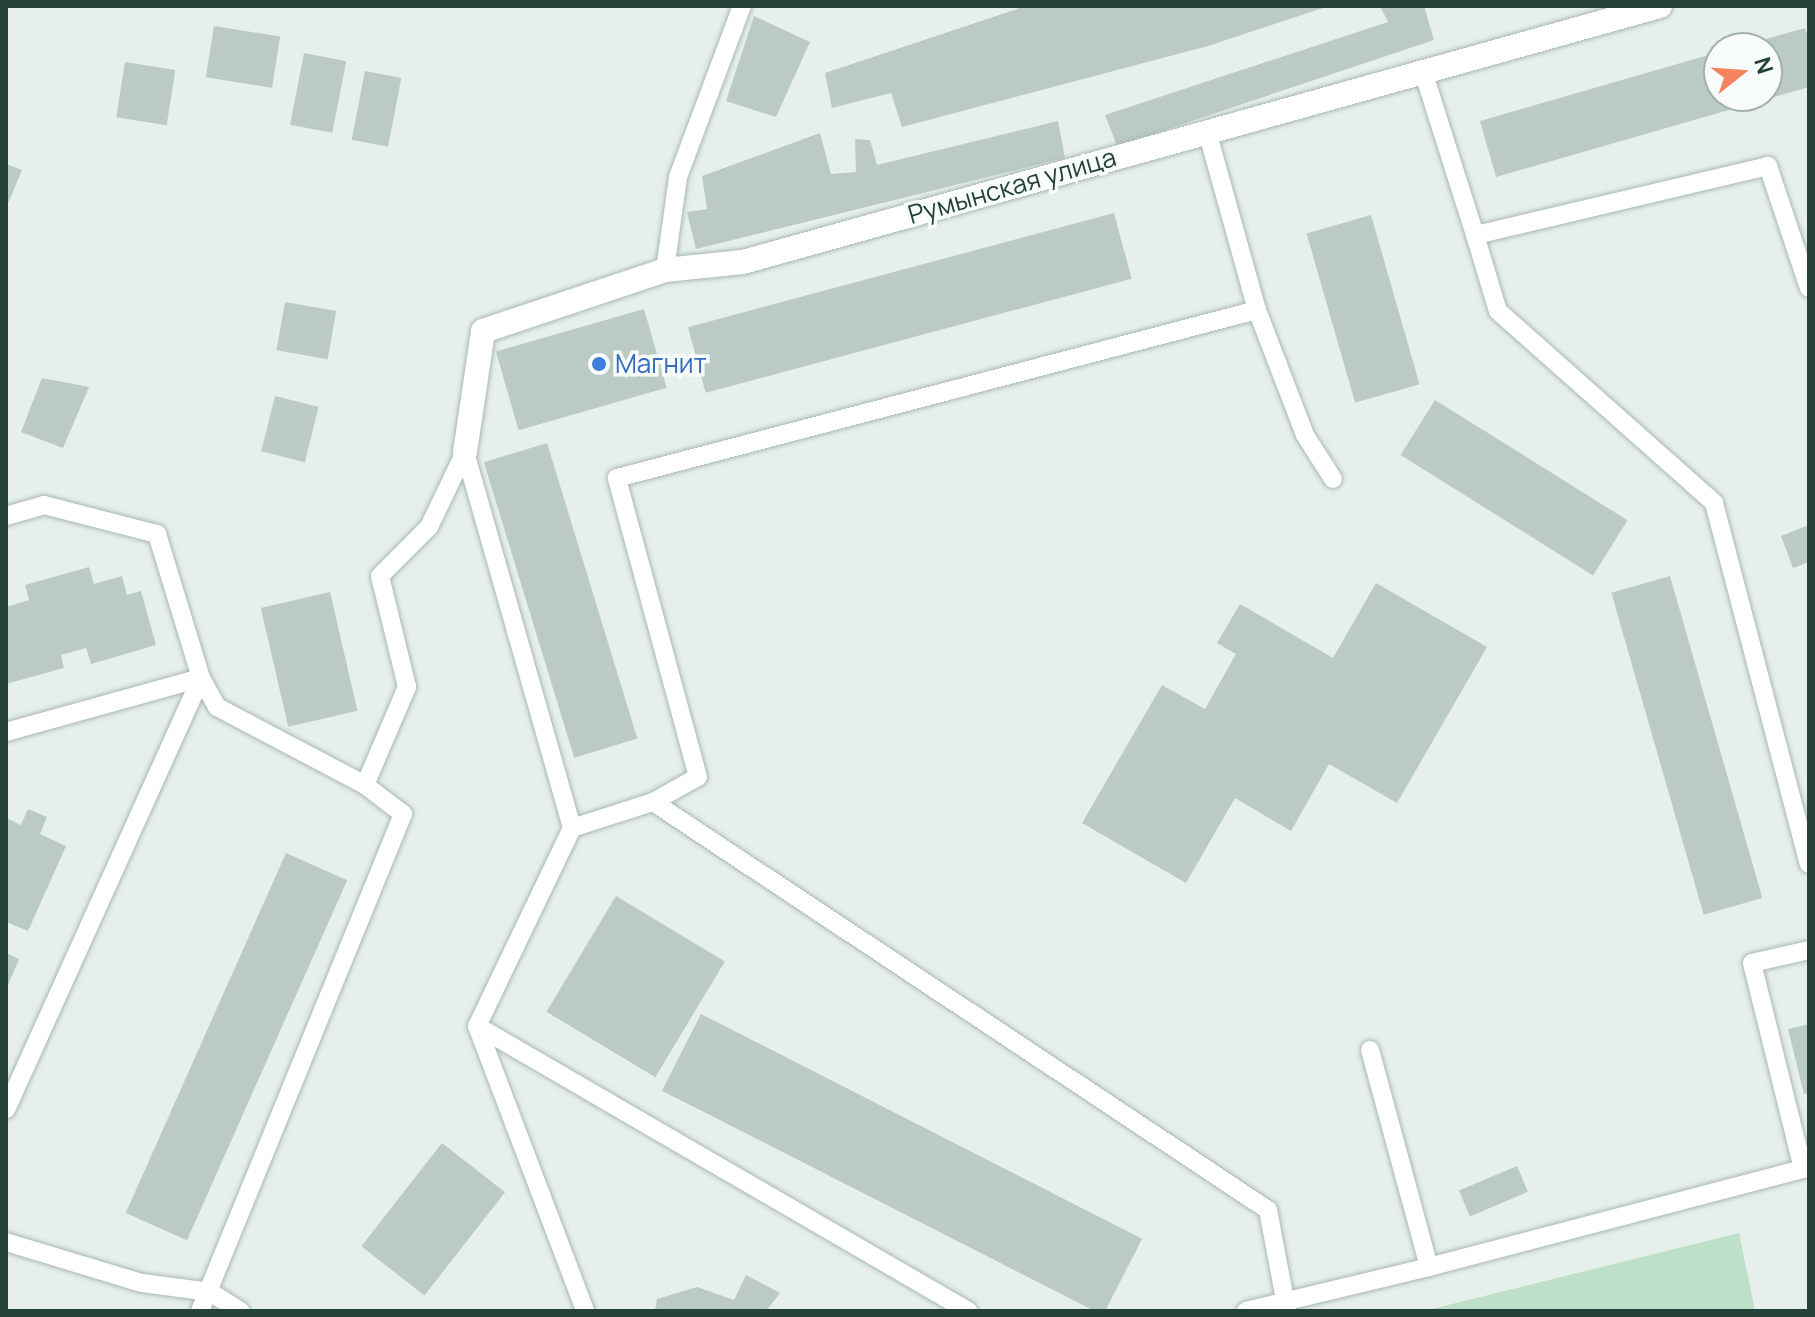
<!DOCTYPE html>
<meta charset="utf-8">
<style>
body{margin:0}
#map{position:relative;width:1815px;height:1317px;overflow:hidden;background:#e6efeb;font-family:Manrope,sans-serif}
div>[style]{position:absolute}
.green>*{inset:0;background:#bfe0c8}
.building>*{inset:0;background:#bbcac4;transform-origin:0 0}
.roads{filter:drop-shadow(0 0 2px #a8b8b2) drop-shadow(0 0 2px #a8b8b2)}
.service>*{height:18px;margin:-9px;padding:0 9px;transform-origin:9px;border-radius:9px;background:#fff}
.minor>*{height:24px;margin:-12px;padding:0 12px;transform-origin:12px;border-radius:12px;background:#fff}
.dots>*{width:22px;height:22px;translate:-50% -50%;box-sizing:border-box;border:4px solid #f7fbf9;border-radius:50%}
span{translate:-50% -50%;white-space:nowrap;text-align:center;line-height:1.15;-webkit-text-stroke:7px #f7fbf9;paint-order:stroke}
.street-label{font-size:26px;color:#24423a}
.shop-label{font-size:26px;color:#366cbe}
.left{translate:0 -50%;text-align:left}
.frame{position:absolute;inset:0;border:8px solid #24423a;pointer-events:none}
.north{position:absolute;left:1703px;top:32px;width:80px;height:80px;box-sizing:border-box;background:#f7fbf9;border:2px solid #a3b1ad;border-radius:50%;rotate:73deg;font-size:22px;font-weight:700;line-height:32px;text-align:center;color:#24423a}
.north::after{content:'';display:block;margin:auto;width:28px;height:36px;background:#f4845f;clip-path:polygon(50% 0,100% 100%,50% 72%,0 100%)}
</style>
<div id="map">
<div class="green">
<div style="clip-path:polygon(1739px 1233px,1755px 1311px,1424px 1311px)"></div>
</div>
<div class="building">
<div style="clip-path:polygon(1026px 6px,1326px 6px,1326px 7px,1208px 46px,902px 127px,891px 93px,832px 108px,825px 73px)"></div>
<div style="clip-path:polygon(1380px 6px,1424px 6px,1434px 40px,1117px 146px,1105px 115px,1388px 22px)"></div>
<div style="clip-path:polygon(754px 16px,810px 42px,776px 117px,726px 101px)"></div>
<div style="left:214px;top:26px;width:67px;height:52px;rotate:9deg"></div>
<div style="clip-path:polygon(1805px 28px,1809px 41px,1809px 87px,1496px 177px,1480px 121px,1719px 52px,1719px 96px,1767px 96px,1767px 48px,1737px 47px)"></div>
<div style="left:304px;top:53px;width:43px;height:73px;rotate:11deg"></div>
<div style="left:125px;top:62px;width:51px;height:56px;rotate:9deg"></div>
<div style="left:365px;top:71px;width:37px;height:70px;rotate:11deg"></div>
<div style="clip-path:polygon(1058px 121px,1065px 158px,696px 249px,687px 212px,707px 209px,702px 176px,820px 133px,831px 174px,856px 172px,855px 139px,870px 140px,877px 165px)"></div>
<div style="clip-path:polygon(6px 164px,22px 170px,6px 208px)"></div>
<div style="left:1114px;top:213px;width:68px;height:441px;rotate:75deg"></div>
<div style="left:1371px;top:215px;width:176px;height:67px;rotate:74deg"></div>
<div style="left:285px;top:302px;width:52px;height:49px;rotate:10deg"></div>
<div style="left:644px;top:309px;width:82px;height:154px;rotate:74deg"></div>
<div style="clip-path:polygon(42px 378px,89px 387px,63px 448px,21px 432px)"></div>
<div style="left:275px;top:396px;width:45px;height:57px;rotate:14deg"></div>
<div style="left:1435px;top:400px;width:227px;height:65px;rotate:32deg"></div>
<div style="left:547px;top:443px;width:309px;height:66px;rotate:73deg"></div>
<div style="clip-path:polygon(1809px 525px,1809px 562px,1793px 568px,1781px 536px)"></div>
<div style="clip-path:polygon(89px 567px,94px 584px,122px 576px,127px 595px,141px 591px,156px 645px,91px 664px,86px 648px,61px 655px,64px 668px,6px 684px,6px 607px,29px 600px,25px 585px)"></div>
<div style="left:1670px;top:576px;width:335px;height:61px;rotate:74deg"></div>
<div style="clip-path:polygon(1376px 583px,1487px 647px,1397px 803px,1329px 764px,1291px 831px,1235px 798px,1186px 883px,1082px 823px,1162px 685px,1205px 709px,1236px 654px,1217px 643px,1240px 604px,1333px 658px)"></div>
<div style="left:330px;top:592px;width:122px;height:71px;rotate:77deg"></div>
<div style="clip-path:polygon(28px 809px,47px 817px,40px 834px,66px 846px,28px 931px,6px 922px,6px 818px,21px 825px)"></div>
<div style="left:286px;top:853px;width:67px;height:394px;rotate:24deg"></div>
<div style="left:616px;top:896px;width:127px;height:135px;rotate:31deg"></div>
<div style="clip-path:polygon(6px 953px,19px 959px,6px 990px)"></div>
<div style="left:701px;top:1014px;width:495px;height:86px;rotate:27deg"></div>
<div style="clip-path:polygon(1809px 1024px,1809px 1093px,1804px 1094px,1788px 1029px)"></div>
<div style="left:442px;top:1143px;width:80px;height:131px;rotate:38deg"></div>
<div style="left:1517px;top:1166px;width:28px;height:63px;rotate:67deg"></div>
<div style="clip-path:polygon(746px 1275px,780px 1293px,766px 1311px,655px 1311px,657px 1299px,697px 1287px,734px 1300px)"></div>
</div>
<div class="roads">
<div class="service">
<div style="left:1423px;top:71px;width:172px;rotate:72.4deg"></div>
<div style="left:1207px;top:131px;width:186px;rotate:74.4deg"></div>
<div style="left:1257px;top:310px;width:134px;rotate:69deg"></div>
<div style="left:1305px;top:435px;width:52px;rotate:57.5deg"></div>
<div style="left:665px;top:270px;width:94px;rotate:-82deg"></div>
<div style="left:678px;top:177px;width:183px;rotate:-69.5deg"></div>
<div style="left:1809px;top:288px;width:129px;rotate:-108.6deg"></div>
<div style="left:1768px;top:166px;width:301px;rotate:166.7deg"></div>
<div style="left:1475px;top:235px;width:79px;rotate:73.2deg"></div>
<div style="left:1498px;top:311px;width:289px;rotate:41.6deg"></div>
<div style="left:1714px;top:503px;width:373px;rotate:75.3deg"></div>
<div style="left:465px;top:452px;width:391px;rotate:74.1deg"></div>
<div style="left:572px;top:828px;width:220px;rotate:115.6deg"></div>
<div style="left:477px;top:1026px;width:568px;rotate:30.13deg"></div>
<div style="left:6px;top:516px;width:40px;rotate:-16deg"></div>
<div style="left:44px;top:505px;width:117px;rotate:14.4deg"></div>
<div style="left:157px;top:534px;width:151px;rotate:73deg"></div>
<div style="left:201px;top:678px;width:33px;rotate:61deg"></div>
<div style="left:217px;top:707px;width:167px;rotate:27.8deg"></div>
<div style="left:6px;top:732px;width:202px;rotate:-15.5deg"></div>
<div style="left:201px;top:678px;width:473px;rotate:114.3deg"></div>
<div style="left:653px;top:802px;width:51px;rotate:-29.1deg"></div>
<div style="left:698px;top:777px;width:310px;rotate:-105.2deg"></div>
<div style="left:617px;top:478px;width:662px;rotate:-14.71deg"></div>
<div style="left:572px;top:828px;width:85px;rotate:-17.8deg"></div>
<div style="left:653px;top:802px;width:738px;rotate:33.56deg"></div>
<div style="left:1268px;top:1210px;width:103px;rotate:79.3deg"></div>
<div style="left:1809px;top:950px;width:58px;rotate:167.2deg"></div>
<div style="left:1752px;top:963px;width:212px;rotate:76.1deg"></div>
<div style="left:1803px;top:1169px;width:6px;rotate:-9deg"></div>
<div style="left:477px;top:1026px;width:305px;rotate:69.2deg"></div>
<div style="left:6px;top:1242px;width:142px;rotate:16.8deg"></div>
<div style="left:142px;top:1283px;width:69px;rotate:7.5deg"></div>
<div style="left:210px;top:1292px;width:36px;rotate:32deg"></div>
<div style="left:1429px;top:1267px;width:387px;rotate:-14.7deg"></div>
<div style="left:200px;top:1311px;width:537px;rotate:-67.78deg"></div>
<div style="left:403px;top:814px;width:48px;rotate:-142.7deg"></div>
<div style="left:365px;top:785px;width:107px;rotate:-66.8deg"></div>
<div style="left:407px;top:687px;width:114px;rotate:-103.7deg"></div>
<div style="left:380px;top:576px;width:69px;rotate:-45deg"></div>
<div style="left:429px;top:527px;width:83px;rotate:-64.4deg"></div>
<div style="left:1246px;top:1311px;width:188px;rotate:-13.5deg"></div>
<div style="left:1429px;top:1267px;width:225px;rotate:-105.2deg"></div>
</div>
<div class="minor">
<div style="left:465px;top:452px;width:122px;rotate:-81.5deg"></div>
<div style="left:483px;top:331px;width:192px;rotate:-18.5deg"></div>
<div style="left:665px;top:270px;width:78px;rotate:-5.9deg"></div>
<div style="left:743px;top:262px;width:952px;rotate:-15.6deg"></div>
</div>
</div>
<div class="dots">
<div style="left:599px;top:364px;background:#3f7fe0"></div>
</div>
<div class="street-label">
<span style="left:1012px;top:186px;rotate:-16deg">Румынская улица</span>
</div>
<div class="shop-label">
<span class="left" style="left:615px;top:364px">Магнит</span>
</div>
<div class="frame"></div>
<div class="north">N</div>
</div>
